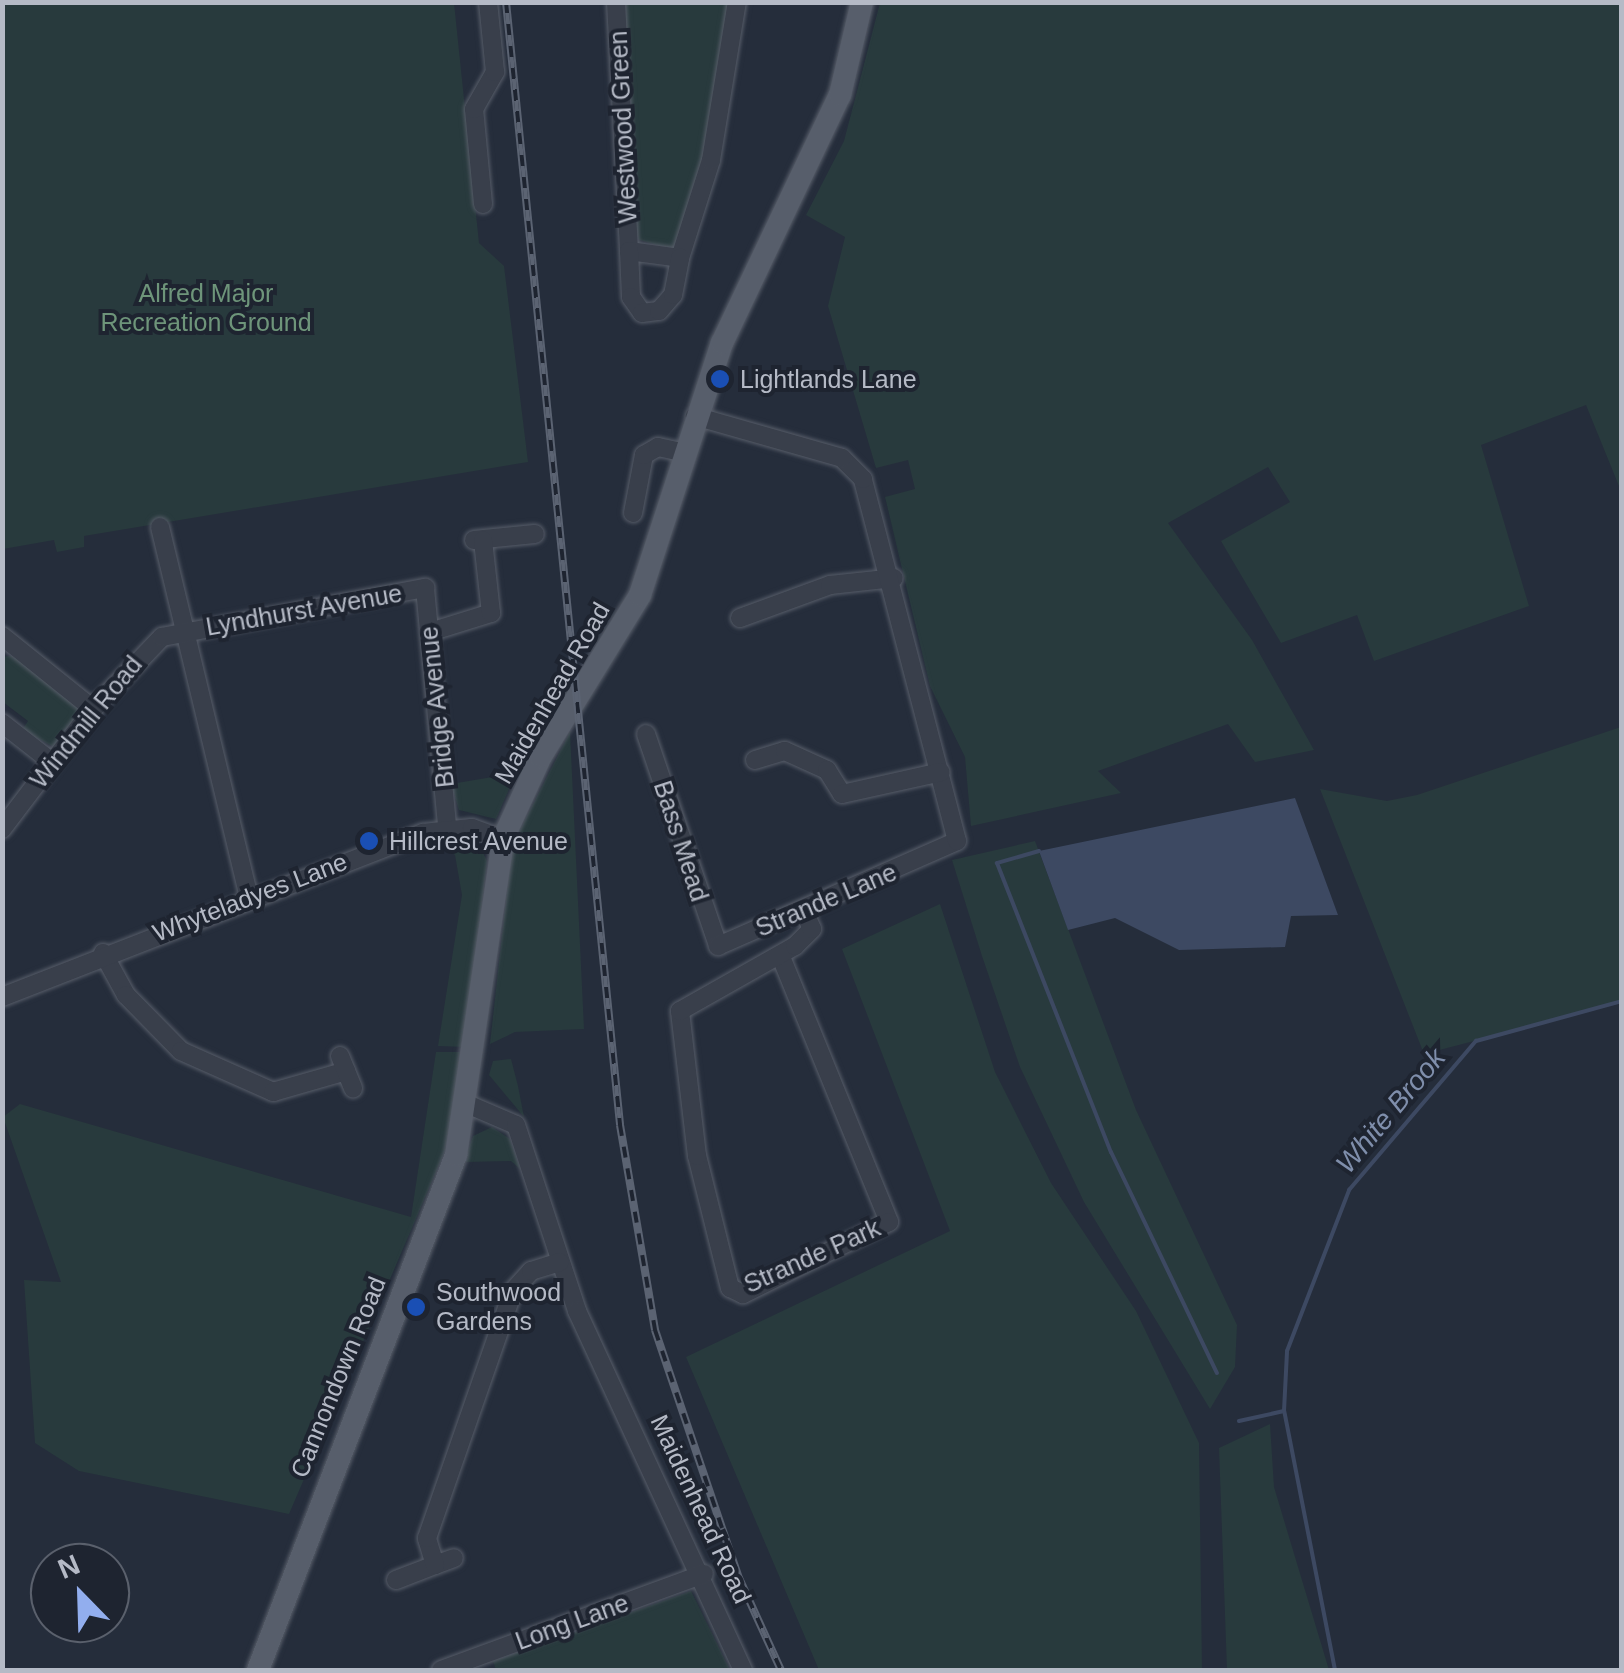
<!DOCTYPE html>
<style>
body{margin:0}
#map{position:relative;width:1624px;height:1673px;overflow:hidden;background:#252d3b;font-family:Helvetica,sans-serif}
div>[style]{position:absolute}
.green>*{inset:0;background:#283a3d}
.water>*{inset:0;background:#3d4962}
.stream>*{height:4px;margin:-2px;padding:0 2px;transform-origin:2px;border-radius:2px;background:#3d4962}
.roads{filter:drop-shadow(0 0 2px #575d69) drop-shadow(0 0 2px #575d69)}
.minor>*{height:18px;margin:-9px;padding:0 9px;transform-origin:9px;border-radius:9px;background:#393f4b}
.major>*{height:22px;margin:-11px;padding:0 11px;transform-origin:11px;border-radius:11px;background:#575e6b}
.rail>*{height:8px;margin-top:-4px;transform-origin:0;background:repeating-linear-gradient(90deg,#1e2430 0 11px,#5b6372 0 22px);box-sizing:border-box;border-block:2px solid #5b6372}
.dots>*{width:28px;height:28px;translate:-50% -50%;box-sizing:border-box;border:5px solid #1e2430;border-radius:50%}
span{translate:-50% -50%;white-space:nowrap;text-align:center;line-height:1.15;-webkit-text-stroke:8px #1e2430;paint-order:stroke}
.street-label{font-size:25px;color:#b5bac6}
.park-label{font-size:25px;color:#6e957a}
.poi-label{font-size:25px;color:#b5bac6}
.left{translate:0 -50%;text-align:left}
.water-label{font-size:28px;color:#7f8eab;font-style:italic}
.frame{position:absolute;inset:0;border:5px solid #b5bac6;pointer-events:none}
.north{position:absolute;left:30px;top:1543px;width:100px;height:100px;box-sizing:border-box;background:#1e2430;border:2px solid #5a606c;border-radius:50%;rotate:337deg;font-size:28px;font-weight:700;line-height:40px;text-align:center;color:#b5bac6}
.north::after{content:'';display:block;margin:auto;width:35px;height:45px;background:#92aeee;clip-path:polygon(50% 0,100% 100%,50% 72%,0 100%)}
</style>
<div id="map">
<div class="green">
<div style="clip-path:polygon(2px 3px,454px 3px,479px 243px,504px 266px,528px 462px,84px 536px,84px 547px,57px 552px,54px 540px,3px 549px)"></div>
<div style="clip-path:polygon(625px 3px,736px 3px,713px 131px,675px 250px,636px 239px)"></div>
<div style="clip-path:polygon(880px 3px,1621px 3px,1621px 491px,1586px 405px,1481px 445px,1529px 606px,1374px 661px,1357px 615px,1281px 643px,1221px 541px,1290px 502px,1268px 467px,1168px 523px,1252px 640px,1314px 750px,1255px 762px,1228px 724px,1098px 771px,1121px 793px,971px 826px,965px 757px,930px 686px,885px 497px,915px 489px,908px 460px,876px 468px,828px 306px,845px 237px,806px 215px,844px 141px)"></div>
<div style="clip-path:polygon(17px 655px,82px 711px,54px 747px,22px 730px,28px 721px,3px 702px,2px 657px)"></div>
<div style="clip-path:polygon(1621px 727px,1621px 1003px,1424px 1054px,1320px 789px,1387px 801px,1417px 795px)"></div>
<div style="clip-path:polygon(570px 732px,584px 1029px,515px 1032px,490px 1044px,512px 845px)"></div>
<div style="clip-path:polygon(516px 773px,496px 819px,459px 810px,451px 784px)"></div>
<div style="clip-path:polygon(459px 839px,479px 844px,487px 861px,466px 1047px,438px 1046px,462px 895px,455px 855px,440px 846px)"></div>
<div style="clip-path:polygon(1035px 841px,1136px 1110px,1237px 1325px,1235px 1367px,1210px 1409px,1084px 1202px,1020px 1067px,982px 956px,952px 860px)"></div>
<div style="clip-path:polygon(940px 904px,995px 1072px,1051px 1183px,1136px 1311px,1199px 1443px,1202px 1670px,819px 1670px,686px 1357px,950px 1231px,842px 949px)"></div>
<div style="clip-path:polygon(436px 1052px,465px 1052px,445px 1151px,289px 1514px,79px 1471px,35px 1443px,24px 1280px,61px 1282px,3px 1117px,20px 1104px,411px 1217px)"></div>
<div style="clip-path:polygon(511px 1059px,518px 1086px,524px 1117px,489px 1075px,493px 1061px)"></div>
<div style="clip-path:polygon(492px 1127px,510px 1139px,520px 1169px,511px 1161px,464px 1162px,473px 1136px)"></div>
<div style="clip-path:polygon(1270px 1424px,1274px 1487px,1329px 1670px,1227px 1670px,1219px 1448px)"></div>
<div style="clip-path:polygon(691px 1591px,730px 1670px,496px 1670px,493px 1661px)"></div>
</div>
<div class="water">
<div style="clip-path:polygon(1295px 798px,1338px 915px,1291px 916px,1285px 947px,1179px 950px,1115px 918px,1068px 930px,1039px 851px)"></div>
</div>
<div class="stream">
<div style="left:1039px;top:851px;width:44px;rotate:164.1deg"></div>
<div style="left:997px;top:863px;width:311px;rotate:68.5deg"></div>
<div style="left:1111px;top:1152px;width:245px;rotate:64.4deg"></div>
<div style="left:1239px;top:1421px;width:46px;rotate:-12.5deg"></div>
<div style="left:1335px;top:1670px;width:264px;rotate:-101.1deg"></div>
<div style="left:1284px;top:1411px;width:60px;rotate:-87.1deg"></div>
<div style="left:1287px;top:1351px;width:173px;rotate:-68.9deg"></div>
<div style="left:1349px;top:1190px;width:196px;rotate:-49.6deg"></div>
<div style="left:1476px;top:1041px;width:151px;rotate:-15.3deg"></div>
</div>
<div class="roads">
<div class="minor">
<div style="left:616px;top:2px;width:249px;rotate:87deg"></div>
<div style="left:629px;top:251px;width:51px;rotate:7.8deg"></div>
<div style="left:680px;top:258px;width:103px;rotate:-72.4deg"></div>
<div style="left:711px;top:160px;width:160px;rotate:-80.7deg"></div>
<div style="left:483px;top:204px;width:95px;rotate:-95.4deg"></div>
<div style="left:474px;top:109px;width:43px;rotate:-60.4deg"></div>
<div style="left:495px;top:72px;width:70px;rotate:-95.7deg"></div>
<div style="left:629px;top:251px;width:46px;rotate:87.5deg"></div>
<div style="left:631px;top:297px;width:19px;rotate:55deg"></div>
<div style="left:642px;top:313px;width:17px;rotate:-7deg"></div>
<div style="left:659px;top:311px;width:21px;rotate:-49deg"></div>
<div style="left:673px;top:295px;width:38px;rotate:-79deg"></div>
<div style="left:633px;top:513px;width:59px;rotate:-79.3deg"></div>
<div style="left:644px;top:455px;width:16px;rotate:-30deg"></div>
<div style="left:658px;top:447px;width:25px;rotate:12deg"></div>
<div style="left:160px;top:527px;width:381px;rotate:76.5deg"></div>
<div style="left:474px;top:540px;width:61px;rotate:-5.6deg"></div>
<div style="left:740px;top:618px;width:96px;rotate:-20.1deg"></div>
<div style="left:830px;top:585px;width:64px;rotate:-6.2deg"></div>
<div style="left:430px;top:632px;width:64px;rotate:-17.3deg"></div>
<div style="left:491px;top:613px;width:73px;rotate:-96.3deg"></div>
<div style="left:2px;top:636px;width:117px;rotate:38.7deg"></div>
<div style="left:2px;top:723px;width:63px;rotate:38deg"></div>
<div style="left:646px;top:734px;width:224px;rotate:71.2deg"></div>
<div style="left:718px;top:946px;width:261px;rotate:-23.7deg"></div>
<div style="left:957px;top:841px;width:374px;rotate:-104.6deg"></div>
<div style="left:863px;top:479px;width:30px;rotate:-135deg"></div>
<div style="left:842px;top:458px;width:153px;rotate:-164.1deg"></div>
<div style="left:755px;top:760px;width:31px;rotate:-17deg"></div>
<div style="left:785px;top:751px;width:46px;rotate:24.3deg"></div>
<div style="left:827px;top:770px;width:28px;rotate:58deg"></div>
<div style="left:842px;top:794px;width:101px;rotate:-12.5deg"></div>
<div style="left:2px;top:829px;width:151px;rotate:-52.8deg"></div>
<div style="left:93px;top:709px;width:100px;rotate:-46.2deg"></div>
<div style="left:162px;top:637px;width:268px;rotate:-10.6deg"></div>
<div style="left:425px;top:588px;width:240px;rotate:84.7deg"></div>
<div style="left:103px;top:953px;width:48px;rotate:61.3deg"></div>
<div style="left:126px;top:995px;width:78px;rotate:45.5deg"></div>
<div style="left:181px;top:1051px;width:101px;rotate:24deg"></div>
<div style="left:273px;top:1092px;width:76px;rotate:-16deg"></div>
<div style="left:781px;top:957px;width:286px;rotate:67.8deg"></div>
<div style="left:889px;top:1222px;width:163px;rotate:153.7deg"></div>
<div style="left:743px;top:1294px;width:14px;rotate:-155deg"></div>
<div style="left:730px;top:1288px;width:136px;rotate:-104deg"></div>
<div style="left:697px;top:1156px;width:146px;rotate:-96.7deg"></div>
<div style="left:680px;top:1011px;width:132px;rotate:-29.5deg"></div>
<div style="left:795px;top:946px;width:24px;rotate:-45deg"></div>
<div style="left:812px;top:929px;width:20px;rotate:-114deg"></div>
<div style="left:2px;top:997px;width:452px;rotate:-21.3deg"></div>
<div style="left:423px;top:833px;width:49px;rotate:-5.8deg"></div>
<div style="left:472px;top:828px;width:33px;rotate:20deg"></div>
<div style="left:340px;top:1056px;width:35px;rotate:68deg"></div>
<div style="left:467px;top:1104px;width:53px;rotate:23.2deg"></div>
<div style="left:516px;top:1125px;width:196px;rotate:71.8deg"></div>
<div style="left:577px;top:1311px;width:396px;rotate:65.2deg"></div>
<div style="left:435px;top:1565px;width:20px;rotate:-20deg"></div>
<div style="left:396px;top:1580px;width:42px;rotate:-21deg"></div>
<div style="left:435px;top:1565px;width:28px;rotate:-107deg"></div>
<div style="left:427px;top:1538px;width:262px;rotate:-70.8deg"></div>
<div style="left:513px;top:1291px;width:27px;rotate:-48deg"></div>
<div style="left:531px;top:1271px;width:30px;rotate:-17deg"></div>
<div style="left:441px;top:1670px;width:280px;rotate:-20.1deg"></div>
</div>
<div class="major">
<div style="left:258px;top:1670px;width:552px;rotate:-68.97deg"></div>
<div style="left:456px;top:1155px;width:319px;rotate:-81.5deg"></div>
<div style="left:503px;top:839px;width:91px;rotate:-65.4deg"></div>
<div style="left:541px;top:756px;width:189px;rotate:-58.4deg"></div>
<div style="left:640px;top:595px;width:265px;rotate:-72deg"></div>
<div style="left:722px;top:343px;width:275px;rotate:-64.6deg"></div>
<div style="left:840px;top:95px;width:96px;rotate:-76.7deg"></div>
</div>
</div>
<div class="rail">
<div style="left:506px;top:2px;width:1129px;rotate:84.2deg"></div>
<div style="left:620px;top:1125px;width:208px;rotate:80.3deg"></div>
<div style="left:655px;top:1330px;width:262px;rotate:71.3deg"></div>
<div style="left:739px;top:1578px;width:101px;rotate:65.5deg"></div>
</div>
<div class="dots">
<div style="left:720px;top:379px;background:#1a4fb4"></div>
<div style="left:369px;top:841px;background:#1a4fb4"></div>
<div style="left:416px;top:1307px;background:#1a4fb4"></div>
</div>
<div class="street-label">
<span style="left:623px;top:127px;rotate:-93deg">Westwood Green</span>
<span style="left:304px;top:610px;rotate:-10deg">Lyndhurst Avenue</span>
<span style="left:552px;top:693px;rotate:-60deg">Maidenhead Road</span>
<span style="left:437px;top:707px;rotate:-96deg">Bridge Avenue</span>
<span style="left:86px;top:722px;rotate:-51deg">Windmill Road</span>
<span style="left:681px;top:841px;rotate:72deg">Bass Mead</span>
<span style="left:250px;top:897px;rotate:-21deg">Whyteladyes Lane</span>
<span style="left:826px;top:900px;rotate:-23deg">Strande Lane</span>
<span style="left:812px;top:1256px;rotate:-24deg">Strande Park</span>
<span style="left:338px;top:1377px;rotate:-68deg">Cannondown Road</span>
<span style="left:701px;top:1509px;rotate:65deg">Maidenhead Road</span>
<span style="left:572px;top:1622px;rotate:-20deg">Long Lane</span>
</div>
<div class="park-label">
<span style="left:206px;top:308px">Alfred Major<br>Recreation Ground</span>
</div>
<div class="poi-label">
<span class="left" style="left:740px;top:379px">Lightlands Lane</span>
<span class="left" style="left:389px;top:841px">Hillcrest Avenue</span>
<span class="left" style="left:436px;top:1307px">Southwood<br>Gardens</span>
</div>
<div class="water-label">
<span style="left:1391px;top:1111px;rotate:-50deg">White Brook</span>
</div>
<div class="frame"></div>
<div class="north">N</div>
</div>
